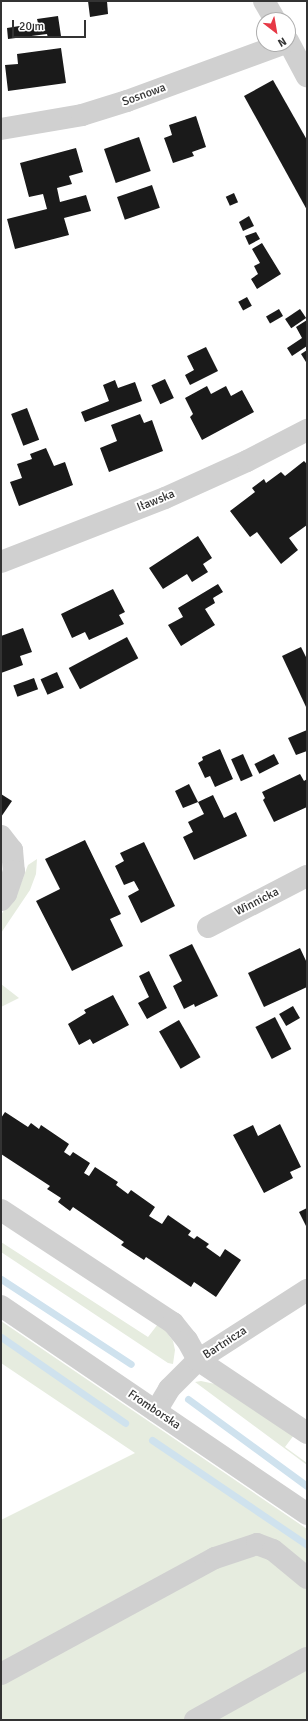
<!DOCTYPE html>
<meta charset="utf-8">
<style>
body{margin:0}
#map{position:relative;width:308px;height:1721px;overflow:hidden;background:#fff;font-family:Signika,sans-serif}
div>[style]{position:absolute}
.green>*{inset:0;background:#e6ecdf}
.stream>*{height:7px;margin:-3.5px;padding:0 3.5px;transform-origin:3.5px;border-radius:3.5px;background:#cfe2ee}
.building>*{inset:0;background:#1a1a1a;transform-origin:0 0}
.minor>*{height:22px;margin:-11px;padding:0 11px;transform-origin:11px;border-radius:11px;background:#d0d0d0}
span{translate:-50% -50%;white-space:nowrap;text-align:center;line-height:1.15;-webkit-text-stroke:4px #fff;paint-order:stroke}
.street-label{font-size:12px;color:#333}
.frame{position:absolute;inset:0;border:2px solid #333;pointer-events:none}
.north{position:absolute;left:256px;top:12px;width:40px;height:40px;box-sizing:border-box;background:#fff;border:1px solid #adadad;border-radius:50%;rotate:149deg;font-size:11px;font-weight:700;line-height:16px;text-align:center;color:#333}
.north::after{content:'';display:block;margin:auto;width:14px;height:18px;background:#e63946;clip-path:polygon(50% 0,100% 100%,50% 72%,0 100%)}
.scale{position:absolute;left:12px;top:20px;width:74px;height:18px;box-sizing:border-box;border:2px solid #333;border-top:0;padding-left:5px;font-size:12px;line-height:14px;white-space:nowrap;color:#333;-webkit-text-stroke:3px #fff;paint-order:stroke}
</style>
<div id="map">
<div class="green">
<div style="clip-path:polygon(37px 859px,36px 874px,30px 890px,1px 933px,1px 915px,21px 883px,28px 865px)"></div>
<div style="clip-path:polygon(1px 984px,19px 998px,1px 1007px)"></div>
<div style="clip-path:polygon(1px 1242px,148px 1337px,158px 1324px,165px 1330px,173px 1341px,175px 1350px,173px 1364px,168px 1363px,1px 1252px)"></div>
<div style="clip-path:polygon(1px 1321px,307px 1529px,307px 1720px,1px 1720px,1px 1520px,135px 1453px,1px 1363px)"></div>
<div style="clip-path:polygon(201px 1381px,215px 1384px,294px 1435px,285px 1447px,307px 1463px,307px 1465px,195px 1382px)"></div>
</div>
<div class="stream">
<div style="left:1px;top:1279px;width:155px;rotate:33.2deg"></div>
<div style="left:1px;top:1337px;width:151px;rotate:34.7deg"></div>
<div style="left:188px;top:1399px;width:147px;rotate:36.2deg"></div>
<div style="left:152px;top:1440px;width:187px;rotate:34.1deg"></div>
</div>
<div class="building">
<div style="clip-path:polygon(88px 1px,107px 1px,108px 14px,90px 17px)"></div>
<div style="clip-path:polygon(58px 16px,61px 36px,48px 38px,47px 34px,8px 39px,7px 28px,38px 23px,37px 19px)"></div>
<div style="clip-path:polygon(61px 48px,66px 83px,8px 91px,5px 65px,18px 64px,17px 54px)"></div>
<div style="clip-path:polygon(273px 80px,307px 140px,307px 210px,244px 96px)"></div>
<div style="clip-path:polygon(196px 116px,206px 147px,192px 152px,194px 156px,173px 163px,164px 138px,172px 135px,169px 125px)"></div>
<div style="left:139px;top:137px;width:36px;height:37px;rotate:71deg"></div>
<div style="clip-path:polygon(76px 148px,83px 172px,69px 176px,72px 184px,57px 188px,60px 202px,86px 195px,91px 211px,64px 218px,69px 235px,15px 249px,7px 219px,47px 209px,43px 194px,29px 197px,20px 163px)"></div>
<div style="left:152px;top:185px;width:24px;height:37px;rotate:71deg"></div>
<div style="left:234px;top:193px;width:10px;height:9px;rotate:66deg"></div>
<div style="clip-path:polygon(249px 216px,254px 226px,243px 231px,239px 222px)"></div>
<div style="clip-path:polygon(256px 232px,260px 239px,249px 245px,245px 236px)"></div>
<div style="clip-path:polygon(262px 243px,281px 274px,257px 289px,251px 279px,258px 274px,254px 266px,260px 263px,252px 249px)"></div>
<div style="left:247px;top:297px;width:10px;height:10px;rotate:61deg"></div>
<div style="left:279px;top:309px;width:8px;height:15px;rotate:60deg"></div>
<div style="left:300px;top:309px;width:11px;height:18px;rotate:56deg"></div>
<div style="clip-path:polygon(307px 320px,307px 346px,292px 356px,287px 348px,302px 338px,296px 327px)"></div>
<div style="clip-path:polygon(206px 347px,218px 371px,190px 385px,185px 375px,194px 370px,187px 356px)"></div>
<div style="clip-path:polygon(307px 350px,307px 362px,306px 362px,301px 354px)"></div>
<div style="left:165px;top:379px;width:21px;height:15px;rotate:65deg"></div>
<div style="clip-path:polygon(115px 380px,118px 388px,135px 382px,142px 401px,85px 422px,81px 412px,109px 401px,103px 385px)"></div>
<div style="clip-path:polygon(207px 386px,211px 394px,226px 386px,231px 396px,242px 390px,254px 412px,202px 440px,190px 417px,193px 414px,185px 398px)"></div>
<div style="left:27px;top:408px;width:34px;height:17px;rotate:69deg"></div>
<div style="clip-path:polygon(140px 414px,144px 423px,152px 420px,163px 451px,109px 472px,100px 448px,117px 441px,111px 425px)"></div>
<div style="clip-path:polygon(46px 448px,54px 466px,65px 462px,73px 485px,19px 506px,10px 482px,22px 478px,17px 464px,32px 459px,30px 454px)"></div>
<div style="clip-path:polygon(304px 461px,307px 464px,307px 525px,289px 538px,298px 550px,281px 564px,257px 532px,250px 537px,230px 511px,255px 492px,252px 488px,264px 479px,266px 483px,281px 472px,285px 476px)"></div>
<div style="clip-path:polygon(198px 536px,212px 558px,203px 564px,208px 572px,192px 582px,187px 574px,163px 589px,149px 568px)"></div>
<div style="clip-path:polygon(218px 584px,223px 592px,213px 598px,215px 603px,205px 609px,215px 625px,181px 646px,168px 625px,183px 617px,178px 608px)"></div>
<div style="clip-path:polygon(113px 589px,125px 612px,119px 615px,124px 624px,89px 640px,85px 632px,72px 638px,61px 614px)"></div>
<div style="clip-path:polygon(23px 628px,32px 652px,20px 656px,23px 665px,1px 673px,1px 636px)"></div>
<div style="left:127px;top:637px;width:24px;height:66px;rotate:62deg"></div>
<div style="clip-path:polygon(301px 647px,307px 659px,307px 709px,282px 656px)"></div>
<div style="left:57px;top:672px;width:17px;height:18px;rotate:66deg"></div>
<div style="left:34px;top:678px;width:12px;height:22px;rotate:70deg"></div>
<div style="clip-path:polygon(307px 730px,307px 751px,296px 755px,288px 738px)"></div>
<div style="clip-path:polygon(220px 749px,233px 779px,215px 787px,210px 776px,205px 778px,198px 763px,203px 760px,202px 757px)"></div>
<div style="left:243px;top:754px;width:24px;height:13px;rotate:66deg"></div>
<div style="left:274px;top:754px;width:11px;height:22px;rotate:63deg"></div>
<div style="clip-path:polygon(300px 774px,304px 781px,307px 779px,307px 807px,274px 822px,263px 800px,265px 798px,262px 792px)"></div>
<div style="clip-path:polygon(189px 784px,198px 802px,213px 795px,224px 818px,236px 812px,247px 836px,194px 860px,183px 837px,193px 832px,188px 822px,204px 814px,198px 802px,183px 808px,175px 791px)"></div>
<div style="clip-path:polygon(1px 794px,12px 801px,1px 817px)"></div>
<div style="clip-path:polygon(85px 840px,121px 914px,110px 919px,123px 946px,72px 971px,36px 901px,60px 889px,45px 859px)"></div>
<div style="clip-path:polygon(144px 842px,175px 906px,141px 923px,128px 896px,139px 890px,134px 881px,124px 885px,115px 866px,124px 861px,120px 853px)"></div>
<div style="clip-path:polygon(192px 944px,218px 996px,195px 1007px,194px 1004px,184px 1009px,173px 986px,182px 981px,169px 955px)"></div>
<div style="clip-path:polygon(300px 948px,307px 963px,307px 987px,264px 1007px,248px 973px)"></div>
<div style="clip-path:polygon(149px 971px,167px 1008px,147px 1019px,138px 1003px,149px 997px,139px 976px)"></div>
<div style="clip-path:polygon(113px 995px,129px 1025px,93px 1044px,90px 1039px,79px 1045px,68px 1024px,86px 1013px,84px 1010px)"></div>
<div style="left:293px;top:1006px;width:14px;height:16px;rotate:60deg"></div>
<div style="left:275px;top:1017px;width:36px;height:22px;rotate:63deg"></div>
<div style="left:179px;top:1020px;width:43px;height:23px;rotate:60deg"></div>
<div style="clip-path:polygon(5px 1112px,28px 1127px,31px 1123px,39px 1129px,41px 1125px,69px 1144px,64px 1152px,70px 1156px,73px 1152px,90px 1163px,84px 1173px,89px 1176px,95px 1167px,118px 1182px,116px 1185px,128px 1194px,131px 1190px,155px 1207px,149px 1216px,162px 1224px,168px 1215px,191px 1231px,188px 1235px,194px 1239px,197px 1236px,209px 1244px,206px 1247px,220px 1257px,225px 1249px,241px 1260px,216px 1297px,194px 1282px,191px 1287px,146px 1257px,144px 1260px,121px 1245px,124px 1242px,73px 1207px,70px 1211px,58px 1202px,61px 1198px,47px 1189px,50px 1186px,1px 1154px,1px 1118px)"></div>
<div style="clip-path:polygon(280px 1124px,301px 1167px,290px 1172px,293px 1178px,264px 1193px,233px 1135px,253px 1125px,258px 1136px)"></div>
<div style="clip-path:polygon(307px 1208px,307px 1228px,299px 1212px)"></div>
</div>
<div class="minor">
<div style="left:264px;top:1px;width:22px;rotate:60deg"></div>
<div style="left:288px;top:41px;width:40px;rotate:62deg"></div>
<div style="left:1px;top:129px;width:82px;rotate:-9.8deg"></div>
<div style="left:82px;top:115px;width:47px;rotate:-17.3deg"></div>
<div style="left:127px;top:101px;width:166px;rotate:-20.1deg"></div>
<div style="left:1px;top:562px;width:176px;rotate:-21.3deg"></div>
<div style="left:165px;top:498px;width:90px;rotate:-24.3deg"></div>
<div style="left:247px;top:461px;width:68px;rotate:-27.3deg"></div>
<div style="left:1px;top:836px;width:18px;rotate:52deg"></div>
<div style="left:12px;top:850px;width:21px;rotate:85deg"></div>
<div style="left:14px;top:871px;width:24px;rotate:109deg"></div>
<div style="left:6px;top:894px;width:8px;rotate:130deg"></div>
<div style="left:208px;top:927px;width:111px;rotate:-27.3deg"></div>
<div style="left:1px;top:1210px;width:206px;rotate:33.3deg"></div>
<div style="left:173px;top:1323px;width:22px;rotate:51deg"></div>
<div style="left:187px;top:1340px;width:23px;rotate:61deg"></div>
<div style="left:198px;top:1360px;width:131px;rotate:33.8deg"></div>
<div style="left:1px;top:1306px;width:370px;rotate:34.2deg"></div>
<div style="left:156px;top:1411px;width:26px;rotate:-59deg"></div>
<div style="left:169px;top:1389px;width:41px;rotate:-45deg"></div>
<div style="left:198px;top:1360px;width:130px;rotate:-32.7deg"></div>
<div style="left:1px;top:1674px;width:243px;rotate:-28.5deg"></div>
<div style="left:215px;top:1558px;width:44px;rotate:-18.4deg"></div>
<div style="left:257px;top:1544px;width:17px;rotate:21deg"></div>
<div style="left:273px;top:1550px;width:44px;rotate:39.5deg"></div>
<div style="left:195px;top:1720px;width:128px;rotate:-29deg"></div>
</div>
<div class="street-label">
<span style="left:144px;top:95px;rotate:-20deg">Sosnowa</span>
<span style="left:156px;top:501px;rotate:-22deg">Iławska</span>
<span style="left:257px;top:902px;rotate:-27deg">Winnicka</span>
<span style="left:225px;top:1343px;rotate:-33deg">Bartnicza</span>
<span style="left:154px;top:1410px;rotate:34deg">Fromborska</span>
</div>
<div class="frame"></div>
<div class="north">N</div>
<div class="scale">20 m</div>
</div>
